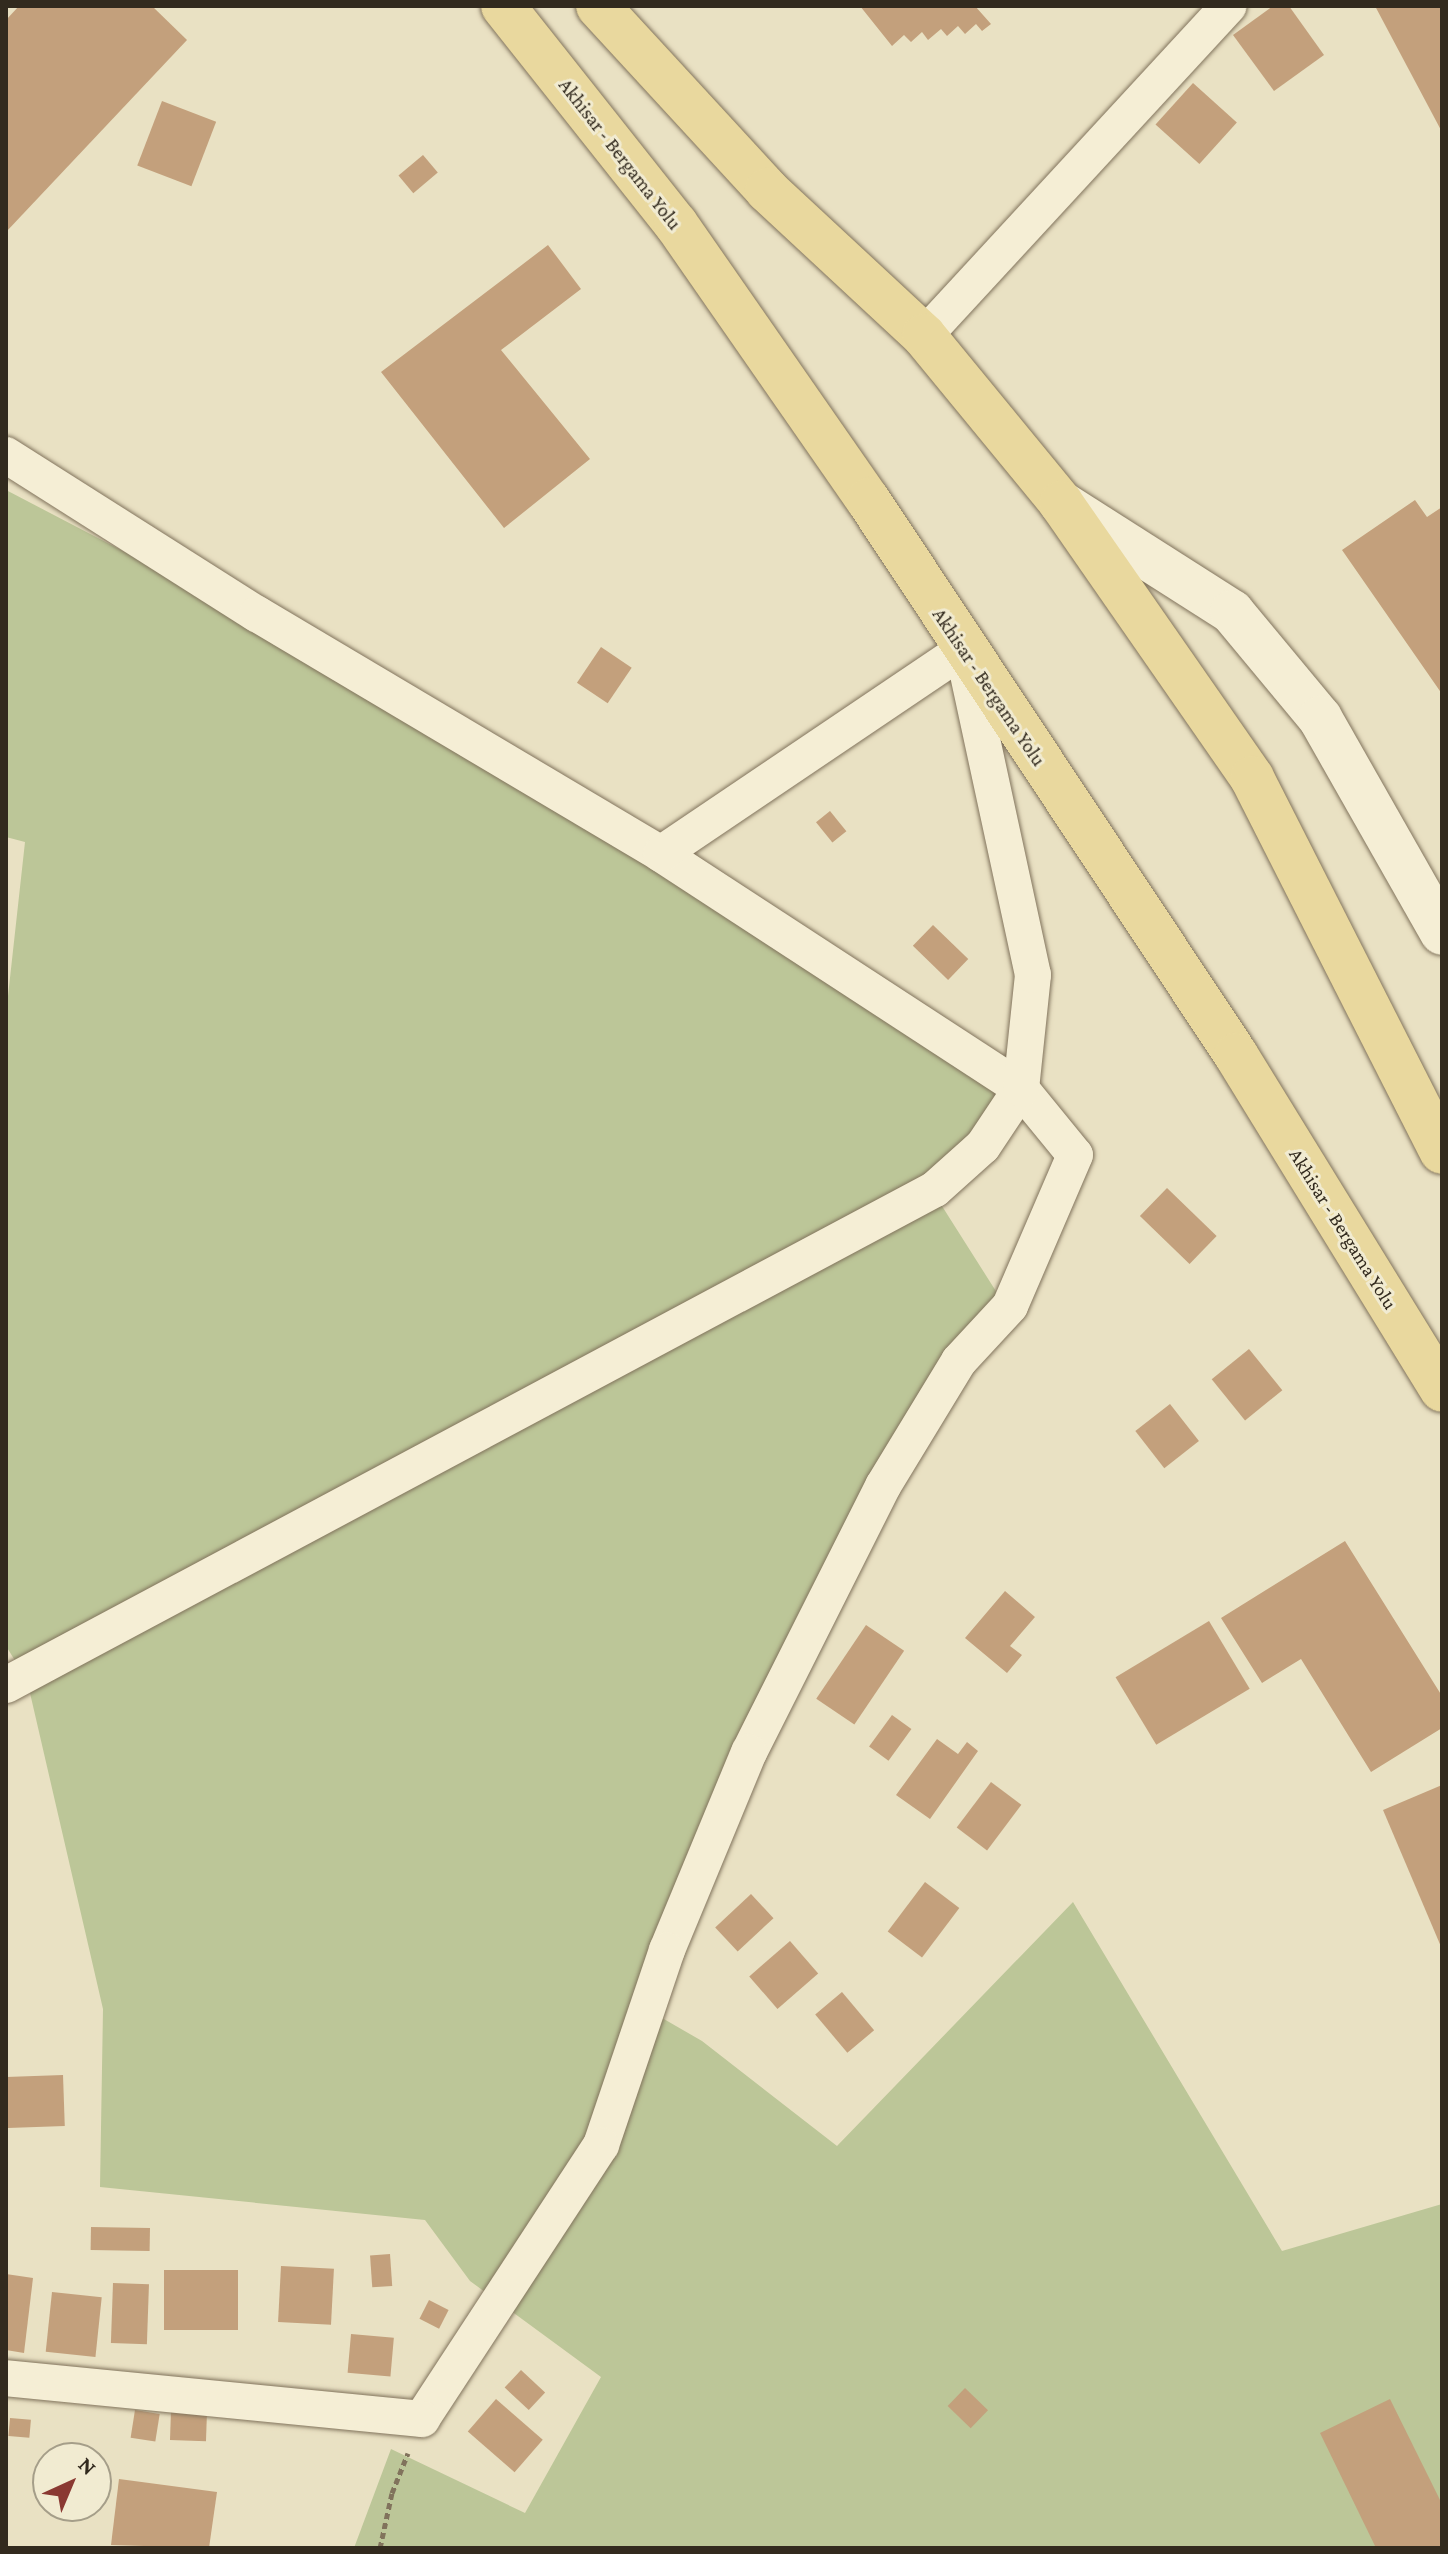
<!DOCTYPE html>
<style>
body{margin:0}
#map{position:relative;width:1448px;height:2554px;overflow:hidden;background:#e9e1c3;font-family:"Crimson Pro",serif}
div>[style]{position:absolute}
.green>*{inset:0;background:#bcc698}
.building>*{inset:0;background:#c3a07c;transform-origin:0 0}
.path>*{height:5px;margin-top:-2.5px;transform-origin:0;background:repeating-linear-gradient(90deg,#81735c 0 6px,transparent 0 10px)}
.roads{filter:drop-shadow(0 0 2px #81735c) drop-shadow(0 0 2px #81735c)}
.street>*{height:36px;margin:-18px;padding:0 18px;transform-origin:18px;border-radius:18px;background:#f5eed5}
.secondary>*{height:44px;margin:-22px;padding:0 22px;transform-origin:22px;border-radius:22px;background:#f5eed5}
.primary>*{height:44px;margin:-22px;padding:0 22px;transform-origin:22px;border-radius:22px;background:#e9d89e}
span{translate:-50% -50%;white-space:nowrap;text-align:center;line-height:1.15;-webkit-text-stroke:6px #f1ebd1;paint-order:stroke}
.street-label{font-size:20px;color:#322a1e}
.frame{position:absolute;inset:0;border:8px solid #322a1e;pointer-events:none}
.north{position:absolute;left:32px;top:2442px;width:80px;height:80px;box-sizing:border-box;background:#f1ebd1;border:2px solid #a59e89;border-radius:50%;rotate:44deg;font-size:22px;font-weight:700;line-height:32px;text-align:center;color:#322a1e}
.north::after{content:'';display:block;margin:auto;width:28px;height:36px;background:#8a3932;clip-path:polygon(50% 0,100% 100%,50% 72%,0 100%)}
</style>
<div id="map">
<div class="green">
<div style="clip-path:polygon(6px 490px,255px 620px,1011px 1091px,928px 1184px,999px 1296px,955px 1355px,643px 2007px,702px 2041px,837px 2146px,1073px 1902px,1282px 2251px,1442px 2204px,1442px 2548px,354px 2548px,391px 2449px,525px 2513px,601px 2377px,470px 2281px,425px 2220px,100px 2187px,103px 2009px,27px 1680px,6px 1646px,6px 1014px,25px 842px,6px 837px)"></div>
</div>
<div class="building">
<div style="clip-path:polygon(19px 6px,152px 6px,187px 40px,6px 232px,6px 20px)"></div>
<div style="clip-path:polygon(860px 6px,975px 6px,991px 24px,982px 31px,976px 24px,965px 34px,958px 26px,947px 36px,941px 29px,928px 40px,922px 32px,911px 42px,904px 35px,892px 46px)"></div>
<div style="clip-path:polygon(1273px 6px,1289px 6px,1324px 55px,1274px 91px,1233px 35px)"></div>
<div style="clip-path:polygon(1375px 6px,1442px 6px,1442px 132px)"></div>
<div style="left:1193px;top:83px;width:59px;height:56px;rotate:42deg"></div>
<div style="left:162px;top:101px;width:58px;height:69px;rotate:21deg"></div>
<div style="left:423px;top:155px;width:23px;height:32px;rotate:50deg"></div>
<div style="clip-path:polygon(548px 245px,581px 289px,501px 350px,590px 459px,504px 528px,381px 372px)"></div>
<div style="clip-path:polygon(1415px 500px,1427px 517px,1442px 507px,1442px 694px,1342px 550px)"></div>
<div style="left:601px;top:647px;width:37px;height:43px;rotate:34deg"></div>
<div style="left:830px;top:811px;width:26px;height:18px;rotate:51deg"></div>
<div style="left:933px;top:925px;width:49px;height:29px;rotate:44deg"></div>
<div style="left:1167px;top:1188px;width:69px;height:39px;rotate:44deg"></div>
<div style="left:1249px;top:1349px;width:53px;height:48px;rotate:51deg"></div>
<div style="left:1170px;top:1404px;width:47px;height:44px;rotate:52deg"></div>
<div style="clip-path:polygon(1345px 1541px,1442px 1696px,1442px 1728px,1371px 1772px,1301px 1659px,1262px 1683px,1221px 1618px)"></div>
<div style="clip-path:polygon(1005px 1591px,1035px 1617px,1010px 1646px,1022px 1655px,1007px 1673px,965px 1638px)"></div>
<div style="left:1209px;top:1621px;width:79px;height:109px;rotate:59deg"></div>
<div style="left:866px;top:1625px;width:46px;height:89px;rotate:34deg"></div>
<div style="left:892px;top:1715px;width:24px;height:39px;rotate:36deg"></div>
<div style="clip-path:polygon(937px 1739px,958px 1754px,967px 1742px,978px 1751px,930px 1819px,896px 1795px)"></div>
<div style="left:991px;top:1782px;width:38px;height:57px;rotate:37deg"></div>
<div style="clip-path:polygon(1442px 1785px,1442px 1949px,1383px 1810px)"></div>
<div style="left:925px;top:1882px;width:43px;height:62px;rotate:37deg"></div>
<div style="left:751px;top:1894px;width:33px;height:49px;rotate:47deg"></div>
<div style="left:790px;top:1941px;width:43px;height:54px;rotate:49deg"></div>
<div style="left:842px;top:1992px;width:50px;height:35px;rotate:50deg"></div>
<div style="left:63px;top:2075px;width:51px;height:57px;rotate:88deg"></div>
<div style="left:91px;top:2227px;width:59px;height:23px;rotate:1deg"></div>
<div style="left:390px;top:2254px;width:32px;height:20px;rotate:86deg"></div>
<div style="left:281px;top:2266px;width:53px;height:56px;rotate:3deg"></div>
<div style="left:164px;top:2270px;width:74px;height:60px"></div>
<div style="clip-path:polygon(6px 2274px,33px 2278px,24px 2353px,6px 2350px)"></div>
<div style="left:113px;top:2283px;width:36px;height:60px;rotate:2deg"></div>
<div style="left:52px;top:2292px;width:50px;height:60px;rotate:6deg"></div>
<div style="left:429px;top:2300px;width:22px;height:21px;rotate:27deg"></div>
<div style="left:351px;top:2334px;width:43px;height:39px;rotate:5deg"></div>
<div style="left:521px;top:2370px;width:33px;height:24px;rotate:43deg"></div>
<div style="left:965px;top:2388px;width:32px;height:25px;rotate:44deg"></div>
<div style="left:496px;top:2399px;width:62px;height:43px;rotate:41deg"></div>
<div style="clip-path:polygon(1390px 2399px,1442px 2504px,1442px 2548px,1376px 2548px,1320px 2433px)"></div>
<div style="left:135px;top:2410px;width:25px;height:28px;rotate:9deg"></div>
<div style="left:171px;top:2411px;width:36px;height:29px;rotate:2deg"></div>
<div style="left:10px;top:2418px;width:21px;height:18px;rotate:5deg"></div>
<div style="clip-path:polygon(119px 2479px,217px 2492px,209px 2548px,111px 2545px)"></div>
</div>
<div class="path">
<div style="left:380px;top:2548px;width:56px;rotate:-77.7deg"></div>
<div style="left:392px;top:2493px;width:43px;rotate:-68.2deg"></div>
</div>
<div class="roads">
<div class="street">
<div style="left:924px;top:336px;width:449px;rotate:-47.3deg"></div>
<div style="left:6px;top:455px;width:297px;rotate:32.4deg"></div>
<div style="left:257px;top:614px;width:470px;rotate:30.7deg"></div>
<div style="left:661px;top:854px;width:430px;rotate:33.1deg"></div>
<div style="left:1021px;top:1089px;width:85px;rotate:50.7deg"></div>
<div style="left:1075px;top:1155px;width:164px;rotate:113.3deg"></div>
<div style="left:1010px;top:1306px;width:75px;rotate:132.8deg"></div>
<div style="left:959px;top:1361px;width:146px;rotate:121.3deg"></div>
<div style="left:883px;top:1486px;width:298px;rotate:116.7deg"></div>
<div style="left:749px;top:1752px;width:214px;rotate:112.5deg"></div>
<div style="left:667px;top:1950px;width:206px;rotate:108.7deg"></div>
<div style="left:601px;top:2145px;width:327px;rotate:123.2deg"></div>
<div style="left:422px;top:2419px;width:418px;rotate:-174.4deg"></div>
<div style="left:6px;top:1685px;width:1053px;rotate:-28.1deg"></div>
<div style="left:935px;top:1189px;width:64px;rotate:-41.9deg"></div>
<div style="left:983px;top:1146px;width:69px;rotate:-56.3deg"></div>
<div style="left:1021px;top:1089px;width:115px;rotate:-84deg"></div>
<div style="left:1033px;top:975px;width:332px;rotate:-102.2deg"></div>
<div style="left:963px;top:650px;width:364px;rotate:146deg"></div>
</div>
<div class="secondary">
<div style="left:1061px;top:503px;width:203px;rotate:32.5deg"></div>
<div style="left:1232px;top:612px;width:138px;rotate:50.3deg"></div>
<div style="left:1320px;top:718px;width:247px;rotate:60.4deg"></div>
</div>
<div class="primary">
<div style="left:503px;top:6px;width:278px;rotate:51.6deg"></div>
<div style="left:676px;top:224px;width:336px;rotate:55.2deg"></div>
<div style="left:868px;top:500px;width:666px;rotate:56.45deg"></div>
<div style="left:1236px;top:1055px;width:393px;rotate:58.4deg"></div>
<div style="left:598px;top:6px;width:250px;rotate:47.4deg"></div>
<div style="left:767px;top:190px;width:214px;rotate:42.9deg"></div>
<div style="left:924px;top:336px;width:216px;rotate:50.6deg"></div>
<div style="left:1061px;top:503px;width:335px;rotate:55.2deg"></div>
<div style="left:1252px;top:778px;width:419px;rotate:63.1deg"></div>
</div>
</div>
<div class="street-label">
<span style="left:620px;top:154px;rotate:52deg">Akhisar - Bergama Yolu</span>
<span style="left:989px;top:687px;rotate:56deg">Akhisar - Bergama Yolu</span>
<span style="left:1343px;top:1229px;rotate:58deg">Akhisar - Bergama Yolu</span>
</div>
<div class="frame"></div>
<div class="north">N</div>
</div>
